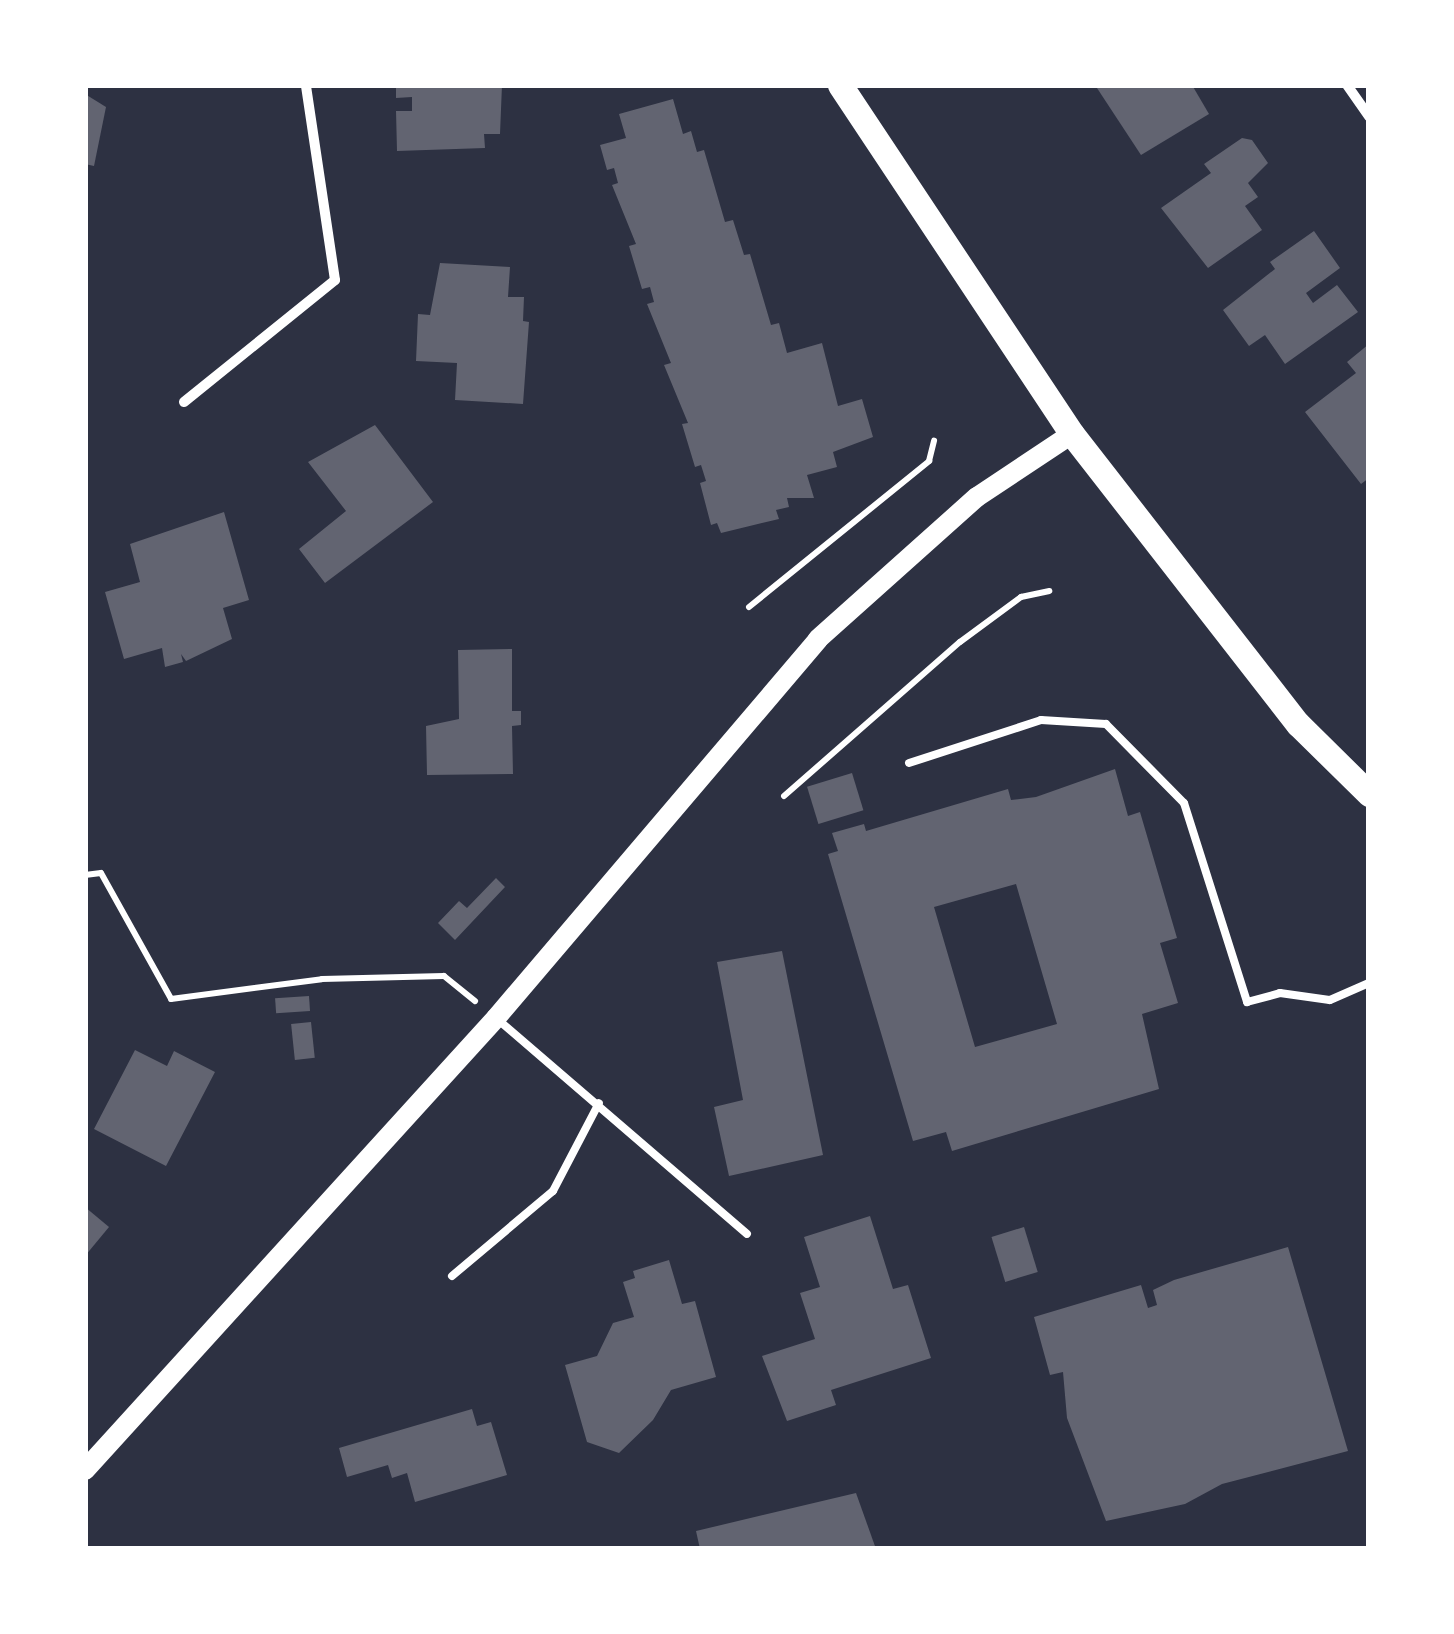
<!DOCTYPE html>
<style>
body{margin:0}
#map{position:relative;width:1454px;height:1634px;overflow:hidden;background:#2d3142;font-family:Lato,sans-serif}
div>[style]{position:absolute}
.building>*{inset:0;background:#626471;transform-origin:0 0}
.path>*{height:6px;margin:-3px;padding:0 3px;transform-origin:3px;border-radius:3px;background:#fff}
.service>*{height:8px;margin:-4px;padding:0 4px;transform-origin:4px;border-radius:4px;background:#fff}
.minor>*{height:10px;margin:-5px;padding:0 5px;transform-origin:5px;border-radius:5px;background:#fff}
.secondary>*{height:20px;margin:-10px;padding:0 10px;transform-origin:10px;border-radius:10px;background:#fff}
.primary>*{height:25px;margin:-12.5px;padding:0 12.5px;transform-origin:12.5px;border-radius:12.5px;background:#fff}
span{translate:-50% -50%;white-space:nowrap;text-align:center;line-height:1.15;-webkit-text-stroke:9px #fff;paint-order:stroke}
.frame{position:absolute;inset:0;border:88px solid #fff;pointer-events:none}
</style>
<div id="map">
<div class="building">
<div style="clip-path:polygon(396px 85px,502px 85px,500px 134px,484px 134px,485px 148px,397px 151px,396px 111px,412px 111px,412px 97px,396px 98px)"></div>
<div style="clip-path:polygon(1095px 85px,1192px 85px,1209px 114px,1141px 155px)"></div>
<div style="clip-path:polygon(85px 94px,106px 107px,94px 166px,85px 164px)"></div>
<div style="clip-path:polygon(673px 99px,683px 134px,691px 131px,697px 152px,704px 150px,725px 222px,733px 220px,744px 255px,750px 254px,771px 325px,779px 323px,787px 353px,822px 343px,838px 406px,862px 399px,873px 437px,833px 452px,837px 467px,807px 475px,814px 498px,787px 498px,789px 507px,776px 510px,779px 519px,721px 533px,717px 523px,711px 525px,700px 483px,706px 481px,701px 465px,695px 467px,682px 424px,688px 423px,664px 365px,671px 363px,647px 304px,654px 302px,650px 287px,642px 289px,629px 246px,636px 244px,612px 185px,618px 183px,614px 168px,607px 170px,600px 145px,626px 138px,619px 114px)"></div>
<div style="clip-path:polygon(1242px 138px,1252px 140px,1268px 163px,1248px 183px,1258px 197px,1245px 206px,1262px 230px,1208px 268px,1161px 208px,1211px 173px,1204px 164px)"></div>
<div style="clip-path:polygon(1314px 231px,1340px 268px,1306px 293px,1313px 303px,1337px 285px,1358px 312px,1285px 364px,1265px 335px,1249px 346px,1223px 310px,1275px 269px,1270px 262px)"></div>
<div style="clip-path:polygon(440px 263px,510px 267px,508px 297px,524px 297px,523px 321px,529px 322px,523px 404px,455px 400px,457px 363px,416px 361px,418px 314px,430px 315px)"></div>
<div style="clip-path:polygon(1369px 344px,1369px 478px,1361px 484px,1305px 412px,1356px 373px,1347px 362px)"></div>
<div style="clip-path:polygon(375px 425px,433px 502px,325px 583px,299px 549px,346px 511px,308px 462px)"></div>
<div style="clip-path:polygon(224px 512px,249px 600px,223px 608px,232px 639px,186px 661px,181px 654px,183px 662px,165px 667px,162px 648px,124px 659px,105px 592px,140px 582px,130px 544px)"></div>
<div style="clip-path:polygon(512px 649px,512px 711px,521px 711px,521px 725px,512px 726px,513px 774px,427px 775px,426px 726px,459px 719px,458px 650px)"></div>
<div style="clip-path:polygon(evenodd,1115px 769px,1128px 816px,1140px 812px,1177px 938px,1160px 943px,1178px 1003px,1142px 1014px,1159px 1089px,952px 1151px,946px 1132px,913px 1141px,828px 854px,838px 851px,832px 833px,864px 824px,866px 831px,1008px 789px,1011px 800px,1036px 797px,1115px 769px,1016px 884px,1057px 1024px,975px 1047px,934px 907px,1016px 884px)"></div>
<div style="left:852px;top:773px;width:39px;height:47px;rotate:73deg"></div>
<div style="clip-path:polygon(496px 878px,505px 887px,455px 940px,438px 923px,459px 901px,467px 908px)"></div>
<div style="clip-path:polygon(782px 951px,823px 1155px,729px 1176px,714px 1107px,743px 1100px,717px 962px)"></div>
<div style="left:309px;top:996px;width:15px;height:34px;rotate:86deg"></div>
<div style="left:311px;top:1022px;width:36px;height:20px;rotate:84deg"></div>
<div style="clip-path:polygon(135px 1050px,167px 1066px,174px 1051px,215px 1072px,166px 1166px,94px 1129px)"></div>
<div style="clip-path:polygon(85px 1207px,109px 1227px,85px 1256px)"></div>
<div style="clip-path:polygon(870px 1216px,893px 1289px,908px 1285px,931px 1358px,831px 1390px,836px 1405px,787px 1421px,762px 1356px,815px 1339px,800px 1293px,820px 1287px,804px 1237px)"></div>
<div style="left:1024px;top:1227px;width:47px;height:34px;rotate:73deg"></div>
<div style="clip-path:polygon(1288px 1247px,1348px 1451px,1222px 1484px,1185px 1504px,1106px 1521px,1067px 1418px,1063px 1372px,1050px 1375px,1034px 1317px,1141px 1285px,1148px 1308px,1157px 1305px,1153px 1290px,1174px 1280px)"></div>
<div style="clip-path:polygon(669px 1260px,682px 1304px,695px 1301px,716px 1377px,671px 1390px,653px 1420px,619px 1453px,587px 1442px,565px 1365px,597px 1356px,613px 1323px,634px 1317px,623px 1282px,635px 1278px,633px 1271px)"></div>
<div style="clip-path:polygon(472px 1409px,477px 1426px,491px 1422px,507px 1475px,415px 1502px,407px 1473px,392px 1478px,388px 1465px,347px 1477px,339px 1448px)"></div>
<div style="clip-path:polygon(856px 1493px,876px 1549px,700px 1549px,696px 1531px)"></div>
</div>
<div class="path">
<div style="left:749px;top:607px;width:232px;rotate:-39deg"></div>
<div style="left:929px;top:461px;width:21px;rotate:-76deg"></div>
<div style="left:784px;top:796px;width:234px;rotate:-41.2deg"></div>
<div style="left:960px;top:642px;width:76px;rotate:-36.4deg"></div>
<div style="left:1021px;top:597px;width:29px;rotate:-12deg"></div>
<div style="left:85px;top:875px;width:16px;rotate:-7deg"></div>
<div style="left:101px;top:873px;width:144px;rotate:60.9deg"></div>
<div style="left:171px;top:999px;width:152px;rotate:-7.5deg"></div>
<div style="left:322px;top:979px;width:122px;rotate:-1.4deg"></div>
<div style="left:444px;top:976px;width:40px;rotate:39deg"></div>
</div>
<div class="service">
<div style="left:909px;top:763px;width:139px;rotate:-18deg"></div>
<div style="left:1041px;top:720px;width:65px;rotate:3.5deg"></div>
<div style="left:1106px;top:724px;width:111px;rotate:45.4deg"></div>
<div style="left:1184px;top:803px;width:209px;rotate:72.4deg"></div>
<div style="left:1247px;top:1002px;width:34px;rotate:-15deg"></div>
<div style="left:1280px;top:993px;width:50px;rotate:8deg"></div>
<div style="left:1330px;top:1000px;width:43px;rotate:-23.6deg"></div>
<div style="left:496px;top:1018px;width:331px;rotate:40.7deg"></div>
<div style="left:452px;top:1276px;width:132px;rotate:-40.1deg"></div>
<div style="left:553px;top:1191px;width:99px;rotate:-62.4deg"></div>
</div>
<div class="minor">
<div style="left:1347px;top:85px;width:39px;rotate:55deg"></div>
<div style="left:184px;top:402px;width:194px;rotate:-38.9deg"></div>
<div style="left:335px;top:280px;width:197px;rotate:-98.5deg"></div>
</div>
<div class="secondary">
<div style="left:85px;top:1470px;width:611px;rotate:-47.72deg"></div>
<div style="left:496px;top:1018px;width:497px;rotate:-49.6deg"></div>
<div style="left:818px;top:639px;width:213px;rotate:-41.8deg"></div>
<div style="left:977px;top:497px;width:114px;rotate:-33.6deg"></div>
</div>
<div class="primary">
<div style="left:840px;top:85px;width:419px;rotate:56.4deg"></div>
<div style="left:1072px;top:434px;width:368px;rotate:52.1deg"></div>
<div style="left:1298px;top:724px;width:100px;rotate:44.6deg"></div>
</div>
<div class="frame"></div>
</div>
